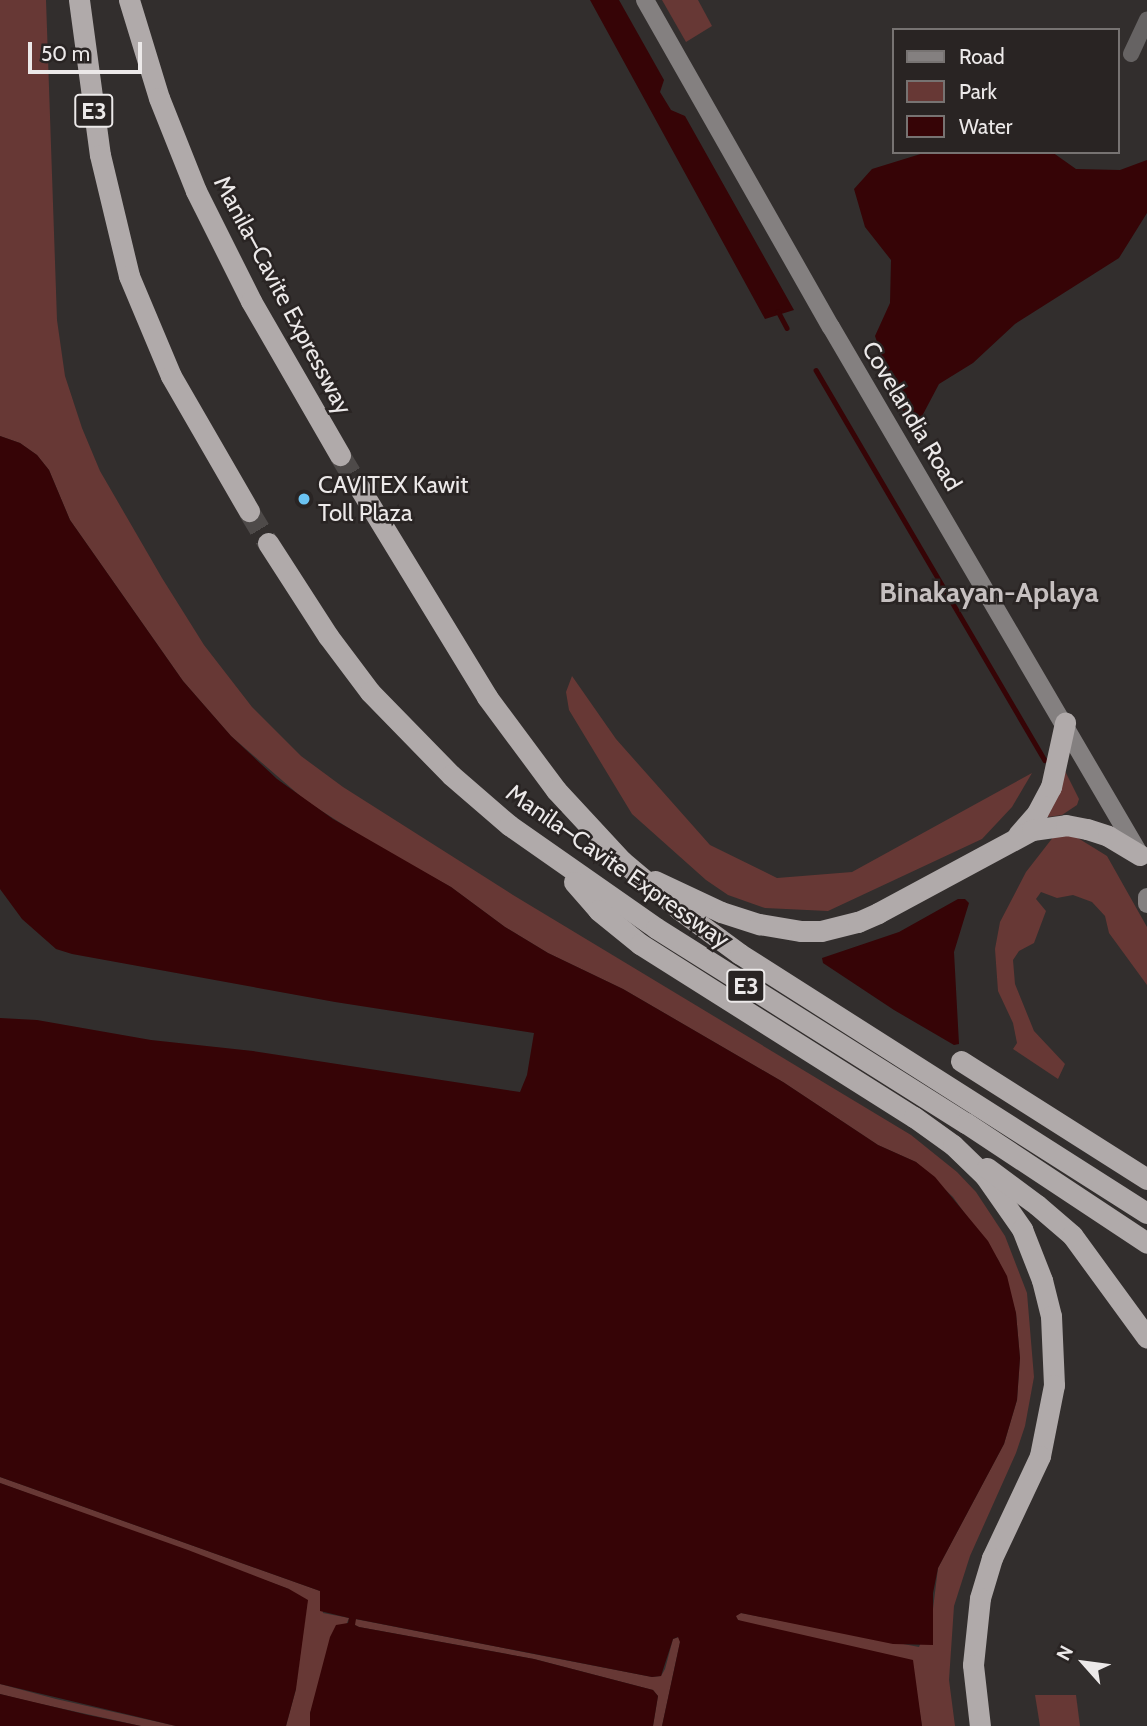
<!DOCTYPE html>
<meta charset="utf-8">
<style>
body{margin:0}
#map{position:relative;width:1147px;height:1726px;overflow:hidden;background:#322e2d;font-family:Cabin,sans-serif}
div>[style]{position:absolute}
.green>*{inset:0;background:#673835}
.water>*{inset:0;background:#360406}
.stream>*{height:4.5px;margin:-2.25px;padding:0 2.25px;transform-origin:2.25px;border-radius:2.25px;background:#360406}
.highway-tunnel>*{height:21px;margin-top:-10.5px;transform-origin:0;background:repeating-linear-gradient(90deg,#4e4a49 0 21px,transparent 0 31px)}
.street>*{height:16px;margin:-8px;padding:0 8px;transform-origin:8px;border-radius:8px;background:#666363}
.secondary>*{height:18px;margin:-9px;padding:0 9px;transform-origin:9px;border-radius:9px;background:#848080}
.highway>*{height:21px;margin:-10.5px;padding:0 10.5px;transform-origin:10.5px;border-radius:10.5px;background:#b0aaaa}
.dots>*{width:19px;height:19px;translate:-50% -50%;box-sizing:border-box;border:4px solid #292423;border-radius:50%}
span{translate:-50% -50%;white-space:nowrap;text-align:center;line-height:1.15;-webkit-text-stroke:5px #292423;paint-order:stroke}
.shield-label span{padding:2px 5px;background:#292423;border:2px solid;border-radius:5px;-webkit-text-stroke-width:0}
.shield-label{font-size:23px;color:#ece9e9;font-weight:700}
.street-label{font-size:24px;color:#ece9e9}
.poi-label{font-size:24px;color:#ece9e9}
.left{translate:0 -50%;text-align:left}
.quarter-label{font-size:28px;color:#c6c0c0;font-weight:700}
.legend{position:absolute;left:892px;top:28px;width:228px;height:126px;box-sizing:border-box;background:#292423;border:2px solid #777372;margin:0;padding:9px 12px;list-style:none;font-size:21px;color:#ece9e9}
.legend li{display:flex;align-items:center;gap:14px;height:35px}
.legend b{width:35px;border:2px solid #777372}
.north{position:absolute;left:1049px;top:1628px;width:70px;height:70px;-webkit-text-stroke:5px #292423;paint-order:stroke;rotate:298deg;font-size:19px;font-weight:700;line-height:28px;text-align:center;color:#ece9e9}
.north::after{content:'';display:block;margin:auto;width:24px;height:32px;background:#ece9e9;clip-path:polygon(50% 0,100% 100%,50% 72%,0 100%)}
.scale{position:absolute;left:28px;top:42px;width:114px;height:32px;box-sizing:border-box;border:4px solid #ece9e9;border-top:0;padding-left:9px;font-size:21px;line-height:24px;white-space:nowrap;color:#ece9e9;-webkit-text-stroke:5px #292423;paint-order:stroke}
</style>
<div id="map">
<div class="green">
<div style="clip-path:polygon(0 0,46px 0,57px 320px,65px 376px,82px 428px,100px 471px,162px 578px,204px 645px,252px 707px,301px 756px,343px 787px,513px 895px,911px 1135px,957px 1172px,976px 1192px,1005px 1236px,1027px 1293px,1034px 1377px,1025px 1426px,1016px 1453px,970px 1556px,954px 1606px,949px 1680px,955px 1726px,922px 1726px,918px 1702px,738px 1620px,735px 1616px,741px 1613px,919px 1647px,932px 1617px,938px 1568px,1004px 1444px,1017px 1400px,1020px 1358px,1016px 1313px,999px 1261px,953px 1197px,916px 1162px,878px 1145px,783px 1082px,623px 989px,548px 953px,505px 927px,451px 887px,380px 848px,306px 801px,231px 736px,183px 681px,70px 520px,49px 470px,37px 455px,20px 443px,0 436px)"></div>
<div style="clip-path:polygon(662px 0,698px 0,712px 26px,686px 42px)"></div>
<div style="clip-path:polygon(572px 676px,616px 739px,710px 845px,777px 878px,852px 872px,1032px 773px,1012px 807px,982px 839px,828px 911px,765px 908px,728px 895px,706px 880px,632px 814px,569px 710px,566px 692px)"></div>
<div style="clip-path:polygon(1064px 769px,1079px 799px,1077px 805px,1062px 815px,1040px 818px)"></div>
<div style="clip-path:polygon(1073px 835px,1107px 856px,1147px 927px,1147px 985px,1109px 933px,1105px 916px,1092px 902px,1073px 895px,1057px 898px,1041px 892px,1036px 899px,1046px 911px,1034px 943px,1019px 951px,1013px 960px,1015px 984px,1034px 1031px,1065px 1064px,1058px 1079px,1013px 1049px,1017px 1043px,1013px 1023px,998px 991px,995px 949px,1000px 922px,1026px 872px,1054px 836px)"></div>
<div style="clip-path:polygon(0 1477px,320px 1591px,323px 1613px,349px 1618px,310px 1713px,310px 1726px,286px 1726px,296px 1689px,289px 1589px,0 1483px)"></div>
<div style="clip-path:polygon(355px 1619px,652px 1677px,661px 1676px,665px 1669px,673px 1639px,679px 1637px,680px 1642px,662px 1726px,653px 1726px,658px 1696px,653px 1690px,534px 1659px,359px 1627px,355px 1625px)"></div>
<div style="clip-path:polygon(0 1684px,56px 1699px,176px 1726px,141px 1726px,32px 1702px,0 1694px)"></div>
<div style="clip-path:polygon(1035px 1695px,1076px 1695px,1080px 1726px,1040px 1726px)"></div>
</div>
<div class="water">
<div style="clip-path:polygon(590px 0,619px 0,664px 80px,660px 92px,671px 110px,685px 116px,794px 310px,765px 319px)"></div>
<div style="clip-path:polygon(927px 152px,1052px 152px,1076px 169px,1120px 170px,1147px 160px,1147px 213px,1119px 258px,1015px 324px,973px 363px,939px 384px,920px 420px,906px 417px,894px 392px,875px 336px,890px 303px,891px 260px,865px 227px,854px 189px,872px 169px)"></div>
<div style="clip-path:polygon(0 436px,20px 443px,37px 455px,49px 470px,70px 520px,183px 681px,231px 736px,277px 779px,333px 819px,451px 887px,505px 927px,548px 953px,623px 989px,783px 1082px,878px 1145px,916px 1162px,935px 1177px,988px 1241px,1007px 1276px,1016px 1313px,1020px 1358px,1017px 1400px,1004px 1444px,938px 1568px,933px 1593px,933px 1645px,893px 1644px,741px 1613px,736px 1616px,738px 1620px,913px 1660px,922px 1726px,662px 1726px,680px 1642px,678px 1637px,673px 1639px,661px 1676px,652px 1677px,356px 1619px,355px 1625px,359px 1627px,534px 1659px,653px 1690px,658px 1696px,653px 1726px,310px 1726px,310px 1713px,330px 1637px,336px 1625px,348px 1623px,349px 1618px,320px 1611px,320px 1591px,0 1477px,0 1018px,37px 1020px,151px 1040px,253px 1051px,520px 1092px,527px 1075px,534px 1033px,335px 1002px,72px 954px,56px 949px,22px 919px,0 889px)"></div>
<div style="clip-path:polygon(958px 899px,965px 899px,969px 903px,954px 952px,959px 1044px,954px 1045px,894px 1010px,823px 963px,822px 958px,899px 932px)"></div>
<div style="clip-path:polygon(0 1483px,188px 1550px,289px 1589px,308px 1600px,296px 1689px,286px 1726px,176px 1726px,0 1684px)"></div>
<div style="clip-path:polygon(0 1694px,88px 1715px,141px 1726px,0 1726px)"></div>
</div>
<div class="stream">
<div style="left:778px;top:311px;width:19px;rotate:62deg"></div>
<div style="left:816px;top:370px;width:452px;rotate:59.6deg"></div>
</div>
<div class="highway-tunnel">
<div style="left:340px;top:455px;width:37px;rotate:59deg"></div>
<div style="left:249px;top:511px;width:37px;rotate:59deg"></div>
</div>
<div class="street">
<div style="left:1131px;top:54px;width:38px;rotate:-65deg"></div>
</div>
<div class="secondary">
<div style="left:645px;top:0;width:376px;rotate:60.4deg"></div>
<div style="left:831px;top:327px;width:612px;rotate:59.66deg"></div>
<div style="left:1147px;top:897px;width:7px;rotate:90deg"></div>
</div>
<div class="highway">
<div style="left:79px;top:0;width:156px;rotate:82.3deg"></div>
<div style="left:100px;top:155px;width:124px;rotate:76.5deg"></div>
<div style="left:129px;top:276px;width:108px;rotate:67.2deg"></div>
<div style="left:171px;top:376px;width:156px;rotate:60deg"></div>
<div style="left:129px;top:0;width:102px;rotate:73deg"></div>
<div style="left:159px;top:98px;width:100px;rotate:68.3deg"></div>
<div style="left:196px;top:191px;width:123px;rotate:63.4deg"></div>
<div style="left:251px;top:301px;width:178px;rotate:60deg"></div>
<div style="left:359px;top:487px;width:246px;rotate:58.6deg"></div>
<div style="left:487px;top:697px;width:116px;rotate:53.4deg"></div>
<div style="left:556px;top:790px;width:97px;rotate:47.1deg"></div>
<div style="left:622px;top:861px;width:76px;rotate:40.2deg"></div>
<div style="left:680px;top:910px;width:74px;rotate:36.3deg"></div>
<div style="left:740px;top:954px;width:482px;rotate:32.5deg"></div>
<div style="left:268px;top:543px;width:111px;rotate:57.2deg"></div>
<div style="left:328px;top:636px;width:70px;rotate:53.1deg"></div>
<div style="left:370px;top:692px;width:116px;rotate:45.7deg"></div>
<div style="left:451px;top:775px;width:77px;rotate:40.8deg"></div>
<div style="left:509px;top:825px;width:179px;rotate:35deg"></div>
<div style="left:656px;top:928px;width:366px;rotate:32.2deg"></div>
<div style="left:966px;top:1123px;width:217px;rotate:33.5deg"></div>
<div style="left:1018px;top:835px;width:29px;rotate:-49deg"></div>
<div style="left:1037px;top:813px;width:30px;rotate:-62deg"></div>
<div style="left:1051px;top:787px;width:66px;rotate:-77.7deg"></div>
<div style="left:655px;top:881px;width:73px;rotate:25.2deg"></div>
<div style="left:721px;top:912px;width:40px;rotate:18deg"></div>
<div style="left:759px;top:924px;width:43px;rotate:9.5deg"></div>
<div style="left:801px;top:931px;width:20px"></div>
<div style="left:821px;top:931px;width:38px;rotate:-14deg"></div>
<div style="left:858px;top:922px;width:22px;rotate:-24deg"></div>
<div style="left:878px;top:913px;width:175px;rotate:-28.3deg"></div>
<div style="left:1032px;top:830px;width:34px;rotate:-8deg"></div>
<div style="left:1066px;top:825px;width:21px;rotate:11deg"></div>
<div style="left:1087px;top:829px;width:22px;rotate:18deg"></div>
<div style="left:1108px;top:836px;width:37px;rotate:31deg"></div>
<div style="left:574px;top:882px;width:37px;rotate:49deg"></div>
<div style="left:598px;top:910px;width:54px;rotate:39deg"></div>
<div style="left:640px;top:944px;width:324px;rotate:32.3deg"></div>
<div style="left:914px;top:1117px;width:48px;rotate:35.7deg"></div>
<div style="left:953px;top:1145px;width:45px;rotate:44.1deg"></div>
<div style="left:985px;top:1176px;width:65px;rotate:55.1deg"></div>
<div style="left:1022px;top:1229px;width:55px;rotate:68.6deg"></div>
<div style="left:1042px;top:1280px;width:37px;rotate:76deg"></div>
<div style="left:1051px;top:1316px;width:69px;rotate:87.5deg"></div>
<div style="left:1054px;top:1385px;width:72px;rotate:101.2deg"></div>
<div style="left:1040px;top:1456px;width:113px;rotate:115.2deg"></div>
<div style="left:992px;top:1558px;width:42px;rotate:106.7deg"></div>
<div style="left:980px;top:1598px;width:67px;rotate:96deg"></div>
<div style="left:973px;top:1665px;width:61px;rotate:83.5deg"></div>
<div style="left:961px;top:1061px;width:220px;rotate:32.4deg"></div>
<div style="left:987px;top:1168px;width:62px;rotate:36.5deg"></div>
<div style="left:1037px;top:1205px;width:46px;rotate:40.6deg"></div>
<div style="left:1072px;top:1235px;width:127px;rotate:53.9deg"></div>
</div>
<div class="dots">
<div style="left:304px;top:499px;background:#6bc3f2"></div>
</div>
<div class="shield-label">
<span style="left:94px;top:111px">E3</span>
<span style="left:746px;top:986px">E3</span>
</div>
<div class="street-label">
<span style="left:283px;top:295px;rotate:62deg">Manila–Cavite Expressway</span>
<span style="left:912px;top:416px;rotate:59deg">Covelandia Road</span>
<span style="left:618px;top:866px;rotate:35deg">Manila–Cavite Expressway</span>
</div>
<div class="poi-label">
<span class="left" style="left:318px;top:499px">CAVITEX Kawit<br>Toll Plaza</span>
</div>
<div class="quarter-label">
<span style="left:989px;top:592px">Binakayan-Aplaya</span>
</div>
<ul class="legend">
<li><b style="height:9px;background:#848080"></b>Road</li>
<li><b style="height:19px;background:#673835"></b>Park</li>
<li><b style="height:19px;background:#360406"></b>Water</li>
</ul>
<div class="north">N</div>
<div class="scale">50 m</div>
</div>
